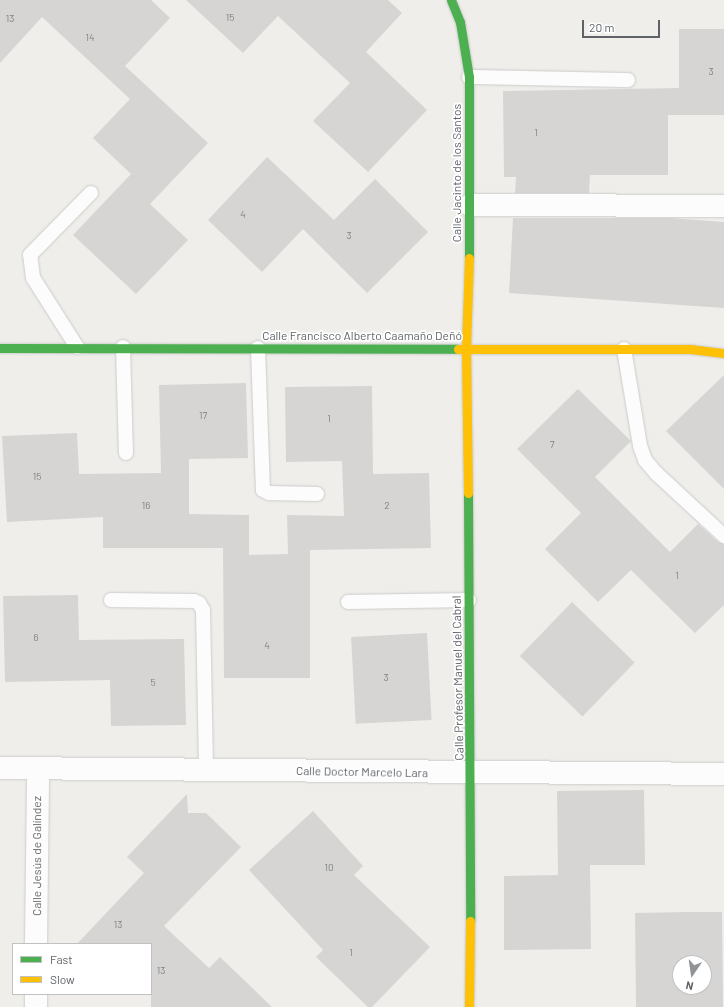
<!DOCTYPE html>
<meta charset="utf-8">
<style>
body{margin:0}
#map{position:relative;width:724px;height:1007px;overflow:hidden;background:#efeeea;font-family:Barlow,sans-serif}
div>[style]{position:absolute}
.building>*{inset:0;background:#d6d5d3;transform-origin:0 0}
.roads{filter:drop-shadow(0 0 1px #cbcccc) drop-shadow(0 0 1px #cbcccc)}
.lane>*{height:14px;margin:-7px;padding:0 7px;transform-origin:7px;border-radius:7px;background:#fdfcfc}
.street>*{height:22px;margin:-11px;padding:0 11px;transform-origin:11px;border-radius:11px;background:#fdfcfc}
.fast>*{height:9px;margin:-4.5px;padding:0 4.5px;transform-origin:4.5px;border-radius:4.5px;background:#4caf50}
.slow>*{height:9px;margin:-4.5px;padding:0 4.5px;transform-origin:4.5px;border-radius:4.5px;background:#ffc107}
span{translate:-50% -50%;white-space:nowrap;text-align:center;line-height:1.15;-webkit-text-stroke:3.5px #fff;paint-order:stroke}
.number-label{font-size:10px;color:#7e8184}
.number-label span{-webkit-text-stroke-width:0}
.street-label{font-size:12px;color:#5f6368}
.legend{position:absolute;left:12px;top:943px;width:140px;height:52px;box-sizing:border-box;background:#fff;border:1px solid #bfc1c3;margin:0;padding:5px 7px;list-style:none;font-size:12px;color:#5f6368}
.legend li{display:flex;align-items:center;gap:8px;height:20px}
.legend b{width:20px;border:1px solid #bfc1c3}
.north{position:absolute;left:672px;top:955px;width:40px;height:40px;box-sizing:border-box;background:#fff;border:1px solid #bfc1c3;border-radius:50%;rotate:193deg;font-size:11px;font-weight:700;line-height:16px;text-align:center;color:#5f6368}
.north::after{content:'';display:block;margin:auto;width:14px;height:18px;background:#919496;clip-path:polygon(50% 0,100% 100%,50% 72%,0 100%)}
.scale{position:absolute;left:582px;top:20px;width:78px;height:18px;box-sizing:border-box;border:2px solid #5f6368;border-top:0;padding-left:5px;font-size:12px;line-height:14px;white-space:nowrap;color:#5f6368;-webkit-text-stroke:3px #fff;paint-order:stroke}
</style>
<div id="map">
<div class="building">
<div style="clip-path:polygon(0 0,151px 0,170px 18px,125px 66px,208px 143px,150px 204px,188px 240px,136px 294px,73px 235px,131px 174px,93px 138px,130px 99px,42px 17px,0 63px)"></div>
<div style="clip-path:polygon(186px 0,388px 0,402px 13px,366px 52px,427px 110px,368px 172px,313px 121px,350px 83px,278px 16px,243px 53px)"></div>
<div style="clip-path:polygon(679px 29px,724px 29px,724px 115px,668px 115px,668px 175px,590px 175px,589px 193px,515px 193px,516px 177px,504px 177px,503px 91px,679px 88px)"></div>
<div style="clip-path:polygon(267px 157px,334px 220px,375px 179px,428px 232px,367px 293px,303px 229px,262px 272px,208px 220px)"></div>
<div style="clip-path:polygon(513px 218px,670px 218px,724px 222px,724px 308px,509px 293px)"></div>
<div style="clip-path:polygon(724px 375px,724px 489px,666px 431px)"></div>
<div style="clip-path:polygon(246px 383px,248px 458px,189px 459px,189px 514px,249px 515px,249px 555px,288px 554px,287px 515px,344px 516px,342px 461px,286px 462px,285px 387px,372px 386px,373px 474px,429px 473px,431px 548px,310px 550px,310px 678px,224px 678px,223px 548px,103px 548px,103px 517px,7px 522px,2px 436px,77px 433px,79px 474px,161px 473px,159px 385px)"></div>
<div style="clip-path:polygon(578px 389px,631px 441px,595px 477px,670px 552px,698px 524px,718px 542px,724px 544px,724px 605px,695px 633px,631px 570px,598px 602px,545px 549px,581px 513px,517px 449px)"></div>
<div style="clip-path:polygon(78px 595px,79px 640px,184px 639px,186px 725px,111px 726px,110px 680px,5px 682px,3px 596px)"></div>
<div style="left:572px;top:602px;width:87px;height:75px;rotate:44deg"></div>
<div style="left:427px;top:633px;width:87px;height:76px;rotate:87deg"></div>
<div style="clip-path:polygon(644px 790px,645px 865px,590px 865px,591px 949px,504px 950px,504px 876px,558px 875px,557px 791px)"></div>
<div style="clip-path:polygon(187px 794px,188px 813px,206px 813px,241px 847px,164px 926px,209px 968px,220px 957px,272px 1007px,151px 1007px,151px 944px,77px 944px,144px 873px,127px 857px)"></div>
<div style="clip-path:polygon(313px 811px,363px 866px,354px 875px,430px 947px,372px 1007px,368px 1007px,316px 957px,323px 950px,249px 870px)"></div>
<div style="clip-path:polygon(evenodd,688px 912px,722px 912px,723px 1007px,636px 1007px,635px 913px,688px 912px,680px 963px,704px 963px,704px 987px,680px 987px,680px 963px)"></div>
</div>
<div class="roads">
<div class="lane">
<div style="left:469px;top:77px;width:159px;rotate:1.1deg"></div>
<div style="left:77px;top:347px;width:82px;rotate:-122.5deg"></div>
<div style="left:33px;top:278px;width:23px;rotate:-97deg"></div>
<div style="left:30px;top:255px;width:87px;rotate:-45.5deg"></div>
<div style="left:123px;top:347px;width:106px;rotate:88.4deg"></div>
<div style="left:258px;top:348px;width:142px;rotate:88deg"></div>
<div style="left:263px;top:490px;width:7px;rotate:27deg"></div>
<div style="left:269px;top:493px;width:48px;rotate:1.2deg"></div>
<div style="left:624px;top:349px;width:98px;rotate:80.6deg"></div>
<div style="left:640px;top:446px;width:15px;rotate:70deg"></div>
<div style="left:645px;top:460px;width:17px;rotate:50deg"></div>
<div style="left:656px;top:473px;width:93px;rotate:42.8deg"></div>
<div style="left:111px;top:600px;width:83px;rotate:0.7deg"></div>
<div style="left:194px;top:601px;width:5px;rotate:22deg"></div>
<div style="left:199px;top:603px;width:8px;rotate:60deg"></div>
<div style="left:203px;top:610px;width:160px;rotate:88.9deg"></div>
<div style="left:348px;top:602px;width:121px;rotate:-0.9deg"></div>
</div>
<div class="street">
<div style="left:470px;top:205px;width:254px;rotate:0.2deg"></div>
<div style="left:0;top:768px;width:724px;rotate:0.47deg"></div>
<div style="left:36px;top:944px;width:176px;rotate:-89.3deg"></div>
<div style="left:36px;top:1007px;width:13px;rotate:-90deg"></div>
</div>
<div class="fast">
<div style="left:451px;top:0;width:24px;rotate:68deg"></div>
<div style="left:460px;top:22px;width:56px;rotate:80.7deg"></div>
<div style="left:469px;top:77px;width:181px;rotate:90deg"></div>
<div style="left:0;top:348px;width:458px;rotate:0.1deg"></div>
<div style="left:468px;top:493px;width:428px;rotate:89.7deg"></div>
</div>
<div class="slow">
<div style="left:458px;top:349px;width:232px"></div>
<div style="left:690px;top:349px;width:34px;rotate:7deg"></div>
<div style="left:468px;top:493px;width:145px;rotate:-90.8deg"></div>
<div style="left:466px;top:348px;width:90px;rotate:-88.1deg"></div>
<div style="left:469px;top:1007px;width:86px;rotate:-89.3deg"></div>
</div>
</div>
<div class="number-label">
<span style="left:230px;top:18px">15</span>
<span style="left:10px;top:19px">13</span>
<span style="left:90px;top:38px">14</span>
<span style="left:711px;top:72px">3</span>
<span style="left:536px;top:133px">1</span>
<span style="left:243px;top:215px">4</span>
<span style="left:349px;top:236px">3</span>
<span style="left:203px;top:416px">17</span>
<span style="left:329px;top:419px">1</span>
<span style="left:552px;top:445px">7</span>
<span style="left:37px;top:477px">15</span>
<span style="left:146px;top:506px">16</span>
<span style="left:387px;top:506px">2</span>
<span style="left:677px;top:576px">1</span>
<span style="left:36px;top:638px">6</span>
<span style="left:267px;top:646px">4</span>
<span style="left:386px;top:678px">3</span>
<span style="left:153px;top:683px">5</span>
<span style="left:329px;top:868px">10</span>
<span style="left:118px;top:925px">13</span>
<span style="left:351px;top:953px">1</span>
<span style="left:161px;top:971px">13</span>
</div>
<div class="street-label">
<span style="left:457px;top:173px;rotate:-90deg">Calle Jacinto de los Santos</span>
<span style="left:362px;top:336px">Calle Francisco Alberto Caamaño Deñó</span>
<span style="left:458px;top:678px;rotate:-91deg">Calle Profesor Manuel del Cabral</span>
<span style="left:362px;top:772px;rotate:1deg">Calle Doctor Marcelo Lara</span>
<span style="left:37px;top:856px;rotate:-90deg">Calle Jesús de Galíndez</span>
</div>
<ul class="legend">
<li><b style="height:5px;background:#4caf50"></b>Fast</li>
<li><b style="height:5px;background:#ffc107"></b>Slow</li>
</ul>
<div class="north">N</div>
<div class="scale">20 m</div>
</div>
